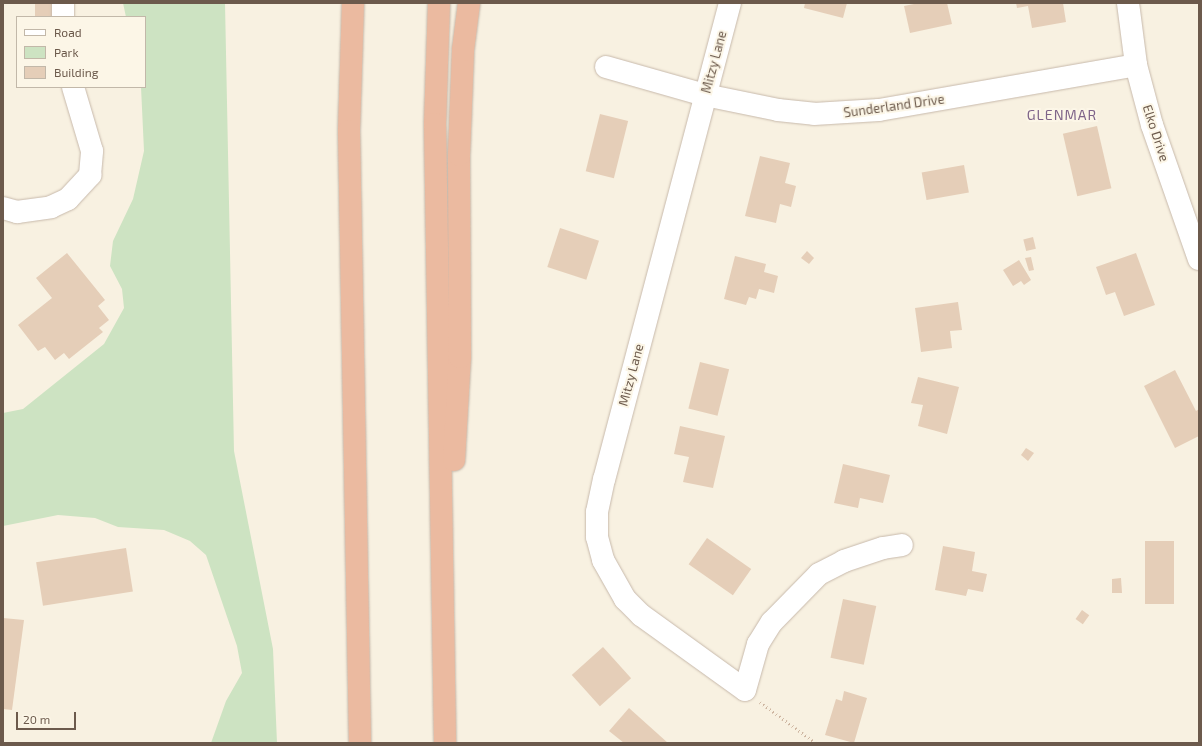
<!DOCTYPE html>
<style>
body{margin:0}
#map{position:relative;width:1202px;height:746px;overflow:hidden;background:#f8f1e1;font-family:"Exo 2",sans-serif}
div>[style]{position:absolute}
.green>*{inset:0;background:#cde3c2}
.building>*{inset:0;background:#e5ceb8;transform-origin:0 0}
.path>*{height:2.5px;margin-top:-1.25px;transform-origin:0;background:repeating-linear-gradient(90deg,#ceb6a1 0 1px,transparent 0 4px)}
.roads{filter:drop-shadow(0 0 1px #c7b9ab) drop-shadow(0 0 1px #c7b9ab)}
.minor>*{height:22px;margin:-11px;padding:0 11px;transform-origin:11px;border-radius:11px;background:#fff}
.highway>*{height:22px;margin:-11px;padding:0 11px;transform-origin:11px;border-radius:11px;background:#ebbaa0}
span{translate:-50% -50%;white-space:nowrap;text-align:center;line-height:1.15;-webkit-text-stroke:4px #fcf6e7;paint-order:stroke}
.street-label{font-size:13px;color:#6c5a4c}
.neighbourhood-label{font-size:14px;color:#7f6489;letter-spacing:1px}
.frame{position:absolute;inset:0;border:4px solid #6c5a4c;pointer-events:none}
.legend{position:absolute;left:16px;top:16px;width:130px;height:72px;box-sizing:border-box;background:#fcf6e7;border:1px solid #c2b8a9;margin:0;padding:5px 7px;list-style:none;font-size:12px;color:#6c5a4c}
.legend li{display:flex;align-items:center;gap:8px;height:20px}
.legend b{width:20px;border:1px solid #c2b8a9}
.scale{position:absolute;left:16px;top:712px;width:60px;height:18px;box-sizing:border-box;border:2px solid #6c5a4c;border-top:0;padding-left:5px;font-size:12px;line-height:14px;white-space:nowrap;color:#6c5a4c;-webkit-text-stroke:3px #fcf6e7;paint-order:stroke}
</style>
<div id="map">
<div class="green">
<div style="clip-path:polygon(123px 3px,225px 3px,234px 451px,273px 649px,277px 743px,211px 743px,226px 701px,242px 673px,237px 646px,206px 555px,190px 541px,164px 530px,118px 527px,95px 518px,58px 515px,3px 526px,3px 413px,23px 409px,104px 344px,124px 308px,122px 289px,110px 266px,113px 241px,133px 199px,144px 151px,141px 87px,145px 87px,145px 17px,126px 17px)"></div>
</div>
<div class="building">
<div style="left:35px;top:3px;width:19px;height:14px"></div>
<div style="clip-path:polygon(805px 3px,847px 3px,843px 18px,804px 8px)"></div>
<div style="clip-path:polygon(919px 3px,947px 3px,952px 24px,910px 33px,904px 6px)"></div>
<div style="clip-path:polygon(1016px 3px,1063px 3px,1066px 22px,1032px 28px,1028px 6px,1017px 8px)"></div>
<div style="left:600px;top:114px;width:29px;height:59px;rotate:14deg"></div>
<div style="left:1097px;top:126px;width:64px;height:35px;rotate:77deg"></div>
<div style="clip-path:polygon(760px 156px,790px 163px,785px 183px,796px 186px,791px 207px,780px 204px,776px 223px,745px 216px)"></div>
<div style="left:964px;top:165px;width:28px;height:43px;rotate:80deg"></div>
<div style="left:560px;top:228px;width:41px;height:41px;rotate:18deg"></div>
<div style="left:1033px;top:237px;width:12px;height:10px;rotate:76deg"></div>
<div style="clip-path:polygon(807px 251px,814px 258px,809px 264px,801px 258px)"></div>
<div style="clip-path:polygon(67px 253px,105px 300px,98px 306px,109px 320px,99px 328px,103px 332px,69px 359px,64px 353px,55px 360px,45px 347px,38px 351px,18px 325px,52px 298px,36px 278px)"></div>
<div style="clip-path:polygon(1136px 253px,1155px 305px,1124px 316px,1115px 292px,1106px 295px,1096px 267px)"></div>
<div style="clip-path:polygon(735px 256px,766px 264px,764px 272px,778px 276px,774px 293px,759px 289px,756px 299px,749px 297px,746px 305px,724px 299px)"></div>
<div style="clip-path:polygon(1031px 257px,1034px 270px,1029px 271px,1025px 258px)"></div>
<div style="clip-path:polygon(1019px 260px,1031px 280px,1024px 285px,1021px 281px,1013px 286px,1003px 270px)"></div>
<div style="clip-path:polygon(958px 302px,962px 330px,950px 331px,952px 348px,921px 352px,915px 308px)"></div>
<div style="left:700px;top:362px;width:30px;height:48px;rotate:14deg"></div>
<div style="clip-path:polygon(1175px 370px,1196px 411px,1199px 409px,1199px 436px,1175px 448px,1144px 386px)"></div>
<div style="clip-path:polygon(918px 377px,959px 387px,947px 434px,918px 426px,923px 405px,911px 403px)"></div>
<div style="clip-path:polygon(680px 426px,725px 436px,713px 488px,683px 482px,689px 457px,674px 454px)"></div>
<div style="clip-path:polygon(1026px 448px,1034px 453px,1028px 461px,1021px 455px)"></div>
<div style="clip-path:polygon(843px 464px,890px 475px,883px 503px,860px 498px,858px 508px,834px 503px)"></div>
<div style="left:707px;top:538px;width:54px;height:32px;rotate:35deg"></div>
<div style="left:1174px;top:541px;width:63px;height:29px;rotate:90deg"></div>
<div style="clip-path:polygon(943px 546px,975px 552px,972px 571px,987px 574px,983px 592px,968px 589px,966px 596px,935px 590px)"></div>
<div style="left:126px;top:548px;width:44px;height:91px;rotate:81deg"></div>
<div style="clip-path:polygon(1121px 578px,1122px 593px,1112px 593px,1112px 579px)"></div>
<div style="left:843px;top:599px;width:34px;height:60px;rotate:12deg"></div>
<div style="left:1082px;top:610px;width:9px;height:11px;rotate:36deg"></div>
<div style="clip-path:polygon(3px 618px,24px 620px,12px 710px,3px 709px)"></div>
<div style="left:603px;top:647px;width:42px;height:42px;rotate:48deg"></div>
<div style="clip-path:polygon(844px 691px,867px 698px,854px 743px,825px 735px,836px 699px,842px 701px)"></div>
<div style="clip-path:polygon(629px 708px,668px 743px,624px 743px,609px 731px)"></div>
</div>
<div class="path">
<div style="left:760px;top:702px;width:69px;rotate:36.2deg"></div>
</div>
<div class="roads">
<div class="minor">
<div style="left:63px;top:3px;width:14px;rotate:90deg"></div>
<div style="left:730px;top:3px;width:492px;rotate:104.8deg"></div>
<div style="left:604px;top:479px;width:34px;rotate:102deg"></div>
<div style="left:597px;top:512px;width:25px;rotate:90deg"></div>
<div style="left:597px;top:537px;width:24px;rotate:75deg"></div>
<div style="left:603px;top:560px;width:45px;rotate:60.6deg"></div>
<div style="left:625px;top:599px;width:23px;rotate:45deg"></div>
<div style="left:641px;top:615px;width:128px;rotate:35.8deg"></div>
<div style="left:745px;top:690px;width:48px;rotate:-74.2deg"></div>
<div style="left:758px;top:644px;width:26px;rotate:-58deg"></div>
<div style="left:772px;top:622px;width:67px;rotate:-45.6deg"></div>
<div style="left:819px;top:574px;width:28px;rotate:-27deg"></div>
<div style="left:844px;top:561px;width:41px;rotate:-18.4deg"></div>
<div style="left:883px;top:548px;width:19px;rotate:-9deg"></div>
<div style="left:1128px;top:3px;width:63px;rotate:82.6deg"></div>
<div style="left:1136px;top:65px;width:62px;rotate:75.1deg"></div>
<div style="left:1152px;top:125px;width:142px;rotate:70.7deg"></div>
<div style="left:606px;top:67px;width:103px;rotate:15.8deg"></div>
<div style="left:705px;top:95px;width:75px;rotate:11.6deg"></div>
<div style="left:778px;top:110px;width:36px;rotate:6deg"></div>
<div style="left:814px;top:114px;width:65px;rotate:-3.5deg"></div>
<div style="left:879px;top:110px;width:261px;rotate:-9.9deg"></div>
<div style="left:3px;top:208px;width:15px;rotate:16deg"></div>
<div style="left:17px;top:212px;width:34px;rotate:-8deg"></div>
<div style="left:51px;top:207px;width:19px;rotate:-25deg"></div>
<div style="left:68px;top:199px;width:33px;rotate:-47deg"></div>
<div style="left:90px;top:175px;width:24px;rotate:-85deg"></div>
<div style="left:92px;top:151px;width:67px;rotate:-106.5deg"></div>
</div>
<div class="highway">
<div style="left:353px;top:3px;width:128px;rotate:91.8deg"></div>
<div style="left:349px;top:131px;width:612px;rotate:88.97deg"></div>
<div style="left:439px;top:3px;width:121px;rotate:91.9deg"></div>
<div style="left:435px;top:124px;width:619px;rotate:89.07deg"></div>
<div style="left:454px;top:460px;width:103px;rotate:-86.7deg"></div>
<div style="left:460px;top:357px;width:202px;rotate:-90.3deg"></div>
<div style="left:459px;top:155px;width:105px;rotate:-87.8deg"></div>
<div style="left:463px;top:50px;width:47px;rotate:-82.7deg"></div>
</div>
</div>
<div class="street-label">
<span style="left:714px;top:62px;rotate:-75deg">Mitzy Lane</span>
<span style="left:894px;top:106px;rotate:-8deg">Sunderland Drive</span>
<span style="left:1156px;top:133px;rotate:72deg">Elko Drive</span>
<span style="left:631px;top:375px;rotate:-75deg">Mitzy Lane</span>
</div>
<div class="neighbourhood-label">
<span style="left:1062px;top:115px">GLENMAR</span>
</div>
<div class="frame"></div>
<ul class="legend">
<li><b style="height:5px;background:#fff"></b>Road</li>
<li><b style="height:11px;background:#cde3c2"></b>Park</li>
<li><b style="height:11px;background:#e5ceb8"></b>Building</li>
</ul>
<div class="scale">20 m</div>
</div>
